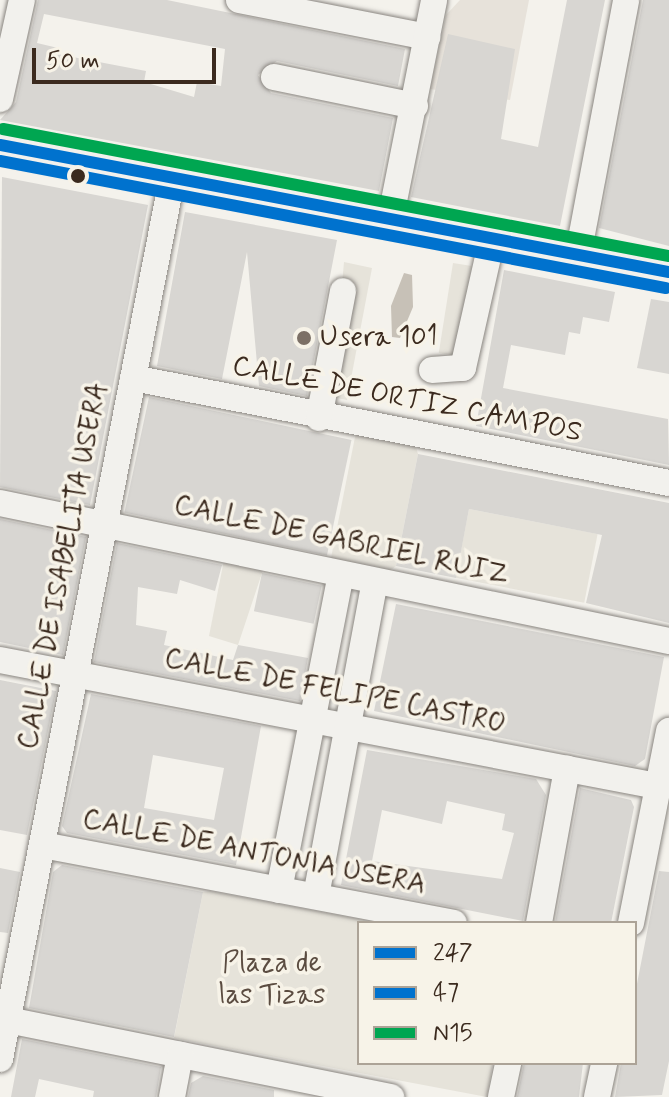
<!DOCTYPE html>
<style>
body{margin:0}
#map{position:relative;width:669px;height:1097px;overflow:hidden;background:#f4f2ec;font-family:Mynerve,sans-serif}
div>[style]{position:absolute}
.built>*{inset:0;background:#e7e2da}
.green>*{inset:0;background:#e6e3da;transform-origin:0 0}
.water>*{inset:0;background:#c7c1b7}
.building>*{inset:0;background:#d8d6d2;transform-origin:0 0}
.roads{filter:drop-shadow(0 0 2px #898580) drop-shadow(0 0 2px #898580)}
.minor>*{height:26px;margin:-13px;padding:0 13px;transform-origin:13px;border-radius:13px;background:#f2f1ed}
.major>*{height:32px;margin:-16px;padding:0 16px;transform-origin:16px;border-radius:16px;background:#f2f1ed}
.bus-1>*{height:12px;margin:-6px;padding:0 6px;transform-origin:6px;border-radius:6px;background:#0072ce}
.bus-2>*{height:12px;margin:-6px;padding:0 6px;transform-origin:6px;border-radius:6px;background:#0072ce}
.bus-3>*{height:12px;margin:-6px;padding:0 6px;transform-origin:6px;border-radius:6px;background:#00a651}
.dots>*{width:22px;height:22px;translate:-50% -50%;box-sizing:border-box;border:4px solid #f7f3e8;border-radius:50%}
span{translate:-50% -50%;white-space:nowrap;text-align:center;line-height:1.15;-webkit-text-stroke:7px #f7f3e8;paint-order:stroke}
.poi-label{font-size:28px;color:#3b2a1e}
.left{translate:0 -50%;text-align:left}
.street-label{font-size:28px;color:#3b2a1e}
.park-label{font-size:28px;color:#5b4c41}
.legend{position:absolute;left:357px;top:921px;width:280px;height:144px;box-sizing:border-box;background:#f7f3e8;border:2px solid #aca397;margin:0;padding:10px 14px;list-style:none;font-size:24px;color:#3b2a1e}
.legend li{display:flex;align-items:center;gap:16px;height:40px}
.legend b{width:40px;border:2px solid #aca397}
.scale{position:absolute;left:32px;top:48px;width:184px;height:36px;box-sizing:border-box;border:4px solid #3b2a1e;border-top:0;padding-left:10px;font-size:24px;line-height:28px;white-space:nowrap;color:#3b2a1e;-webkit-text-stroke:6px #f7f3e8;paint-order:stroke}
</style>
<div id="map">
<div class="built">
<div style="clip-path:polygon(460px 0,529px 0,510px 100px,430px 89px,446px 15px)"></div>
</div>
<div class="green">
<div style="clip-path:polygon(344px 262px,372px 268px,347px 400px,332px 397px)"></div>
<div style="left:453px;top:263px;width:19px;height:91px;rotate:9deg"></div>
<div style="clip-path:polygon(356px 432px,415px 444px,418px 454px,396px 566px,387px 573px,330px 563px)"></div>
<div style="left:469px;top:509px;width:131px;height:70px;rotate:11deg"></div>
<div style="clip-path:polygon(224px 560px,264px 567px,238px 645px,209px 636px)"></div>
<div style="clip-path:polygon(210px 891px,380px 923px,359px 923px,359px 1063px,493px 1063px,487px 1097px,174px 1038px,203px 892px)"></div>
</div>
<div class="water">
<div style="clip-path:polygon(404px 273px,412px 275px,413px 307px,400px 338px,392px 337px,391px 306px)"></div>
</div>
<div class="building">
<div style="clip-path:polygon(evenodd,38px 0,167px 0,405px 49px,398px 86px,277px 61px,258px 75px,271px 93px,393px 118px,379px 191px,0 120px,16px 102px,38px 0,44px 14px,225px 49px,221px 86px,197px 82px,194px 97px,144px 82px,146px 71px,57px 54px,58px 48px,37px 43px,44px 14px)"></div>
<div style="clip-path:polygon(567px 0,605px 0,560px 226px,411px 197px,448px 34px,515px 49px,501px 139px,538px 147px)"></div>
<div style="clip-path:polygon(643px 0,669px 0,669px 246px,599px 228px)"></div>
<div style="clip-path:polygon(2px 177px,148px 205px,90px 505px,0 487px)"></div>
<div style="clip-path:polygon(185px 212px,337px 240px,307px 396px,259px 386px,247px 252px,222px 379px,157px 366px)"></div>
<div style="clip-path:polygon(504px 270px,615px 292px,609px 322px,583px 317px,580px 334px,569px 332px,565px 355px,511px 345px,503px 388px,668px 419px,669px 465px,476px 426px)"></div>
<div style="clip-path:polygon(651px 299px,669px 302px,669px 374px,637px 368px)"></div>
<div style="left:149px;top:397px;width:207px;height:118px;rotate:12deg"></div>
<div style="clip-path:polygon(418px 454px,669px 503px,669px 623px,586px 603px,602px 535px,469px 509px,456px 578px,396px 566px)"></div>
<div style="clip-path:polygon(0 519px,86px 537px,63px 655px,0 642px)"></div>
<div style="clip-path:polygon(117px 543px,222px 565px,215px 591px,180px 580px,177px 594px,138px 587px,136px 625px,167px 631px,164px 645px,233px 660px,238px 645px,308px 658px,300px 701px,94px 662px)"></div>
<div style="left:262px;top:573px;width:61px;height:39px;rotate:12deg"></div>
<div style="clip-path:polygon(396px 604px,664px 657px,645px 759px,635px 766px,374px 711px)"></div>
<div style="clip-path:polygon(0 680px,56px 691px,27px 835px,0 830px)"></div>
<div style="clip-path:polygon(evenodd,91px 694px,261px 726px,236px 865px,67px 833px,62px 826px,91px 694px,153px 755px,224px 768px,214px 820px,144px 808px,153px 755px)"></div>
<div style="clip-path:polygon(evenodd,367px 750px,536px 779px,546px 795px,523px 921px,341px 885px,367px 750px,447px 801px,505px 814px,502px 830px,514px 833px,502px 879px,372px 861px,382px 810px,442px 824px,447px 801px)"></div>
<div style="clip-path:polygon(580px 788px,631px 800px,634px 807px,611px 923px,555px 923px)"></div>
<div style="clip-path:polygon(62px 865px,203px 892px,174px 1037px,29px 1008px,53px 872px)"></div>
<div style="clip-path:polygon(0 868px,20px 872px,8px 933px,0 932px)"></div>
<div style="clip-path:polygon(659px 871px,669px 872px,669px 1061px,662px 1095px,615px 1097px,621px 1063px,635px 1063px,635px 994px)"></div>
<div style="clip-path:polygon(22px 1039px,161px 1067px,156px 1097px,93px 1097px,94px 1091px,39px 1079px,35px 1097px,11px 1097px)"></div>
<div style="clip-path:polygon(524px 1063px,583px 1063px,579px 1097px,517px 1097px)"></div>
<div style="clip-path:polygon(203px 1076px,274px 1090px,274px 1097px,188px 1097px,191px 1083px)"></div>
</div>
<div class="roads">
<div class="minor">
<div style="left:239px;top:0;width:192px;rotate:11.1deg"></div>
<div style="left:274px;top:77px;width:144px;rotate:11.6deg"></div>
<div style="left:0;top:99px;width:101px;rotate:-77.5deg"></div>
<div style="left:390px;top:221px;width:225px;rotate:-78.7deg"></div>
<div style="left:578px;top:255px;width:259px;rotate:-79.3deg"></div>
<div style="left:432px;top:370px;width:31px;rotate:-4deg"></div>
<div style="left:463px;top:368px;width:132px;rotate:-77.3deg"></div>
<div style="left:133px;top:378px;width:546px;rotate:11.08deg"></div>
<div style="left:319px;top:418px;width:129px;rotate:-79.3deg"></div>
<div style="left:0;top:503px;width:683px;rotate:11.66deg"></div>
<div style="left:0;top:660px;width:669px;rotate:10.86deg"></div>
<div style="left:42px;top:845px;width:419px;rotate:10.7deg"></div>
<div style="left:279px;top:890px;width:322px;rotate:-78.9deg"></div>
<div style="left:316px;top:896px;width:320px;rotate:-79.4deg"></div>
<div style="left:539px;top:923px;width:157px;rotate:-79.7deg"></div>
<div style="left:631px;top:923px;width:196px;rotate:-78.8deg"></div>
<div style="left:8px;top:1020px;width:391px;rotate:11.4deg"></div>
<div style="left:0;top:1059px;width:897px;rotate:-78.94deg"></div>
<div style="left:172px;top:1097px;width:43px;rotate:-79.2deg"></div>
<div style="left:501px;top:1097px;width:35px;rotate:-78deg"></div>
<div style="left:597px;top:1097px;width:35px;rotate:-78deg"></div>
</div>
<div class="major">
<div style="left:0;top:145px;width:681px;rotate:10.75deg"></div>
</div>
</div>
<div class="bus-1">
<div style="left:0;top:145px;width:681px;rotate:10.75deg"></div>
</div>
<div class="bus-2">
<div style="left:0;top:161px;width:678px;rotate:10.8deg"></div>
</div>
<div class="bus-3">
<div style="left:3px;top:129px;width:678px;rotate:10.8deg"></div>
</div>
<div class="dots">
<div style="left:78px;top:176px;background:#3b2a1e"></div>
<div style="left:304px;top:338px;background:#7c7066"></div>
</div>
<div class="poi-label">
<span class="left" style="left:320px;top:338px">Usera 101</span>
</div>
<div class="street-label">
<span style="left:407px;top:400px;rotate:11deg">CALLE DE ORTIZ CAMPOS</span>
<span style="left:341px;top:541px;rotate:12deg">CALLE DE GABRIEL RUIZ</span>
<span style="left:64px;top:566px;rotate:-79deg">CALLE DE ISABELITA USERA</span>
<span style="left:335px;top:692px;rotate:11deg">CALLE DE FELIPE CASTRO</span>
<span style="left:254px;top:853px;rotate:11deg">CALLE DE ANTONIA USERA</span>
</div>
<div class="park-label">
<span style="left:272px;top:980px">Plaza de<br>las Tizas</span>
</div>
<ul class="legend">
<li><b style="height:10px;background:#0072ce"></b>247</li>
<li><b style="height:10px;background:#0072ce"></b>47</li>
<li><b style="height:10px;background:#00a651"></b>N15</li>
</ul>
<div class="scale">50 m</div>
</div>
